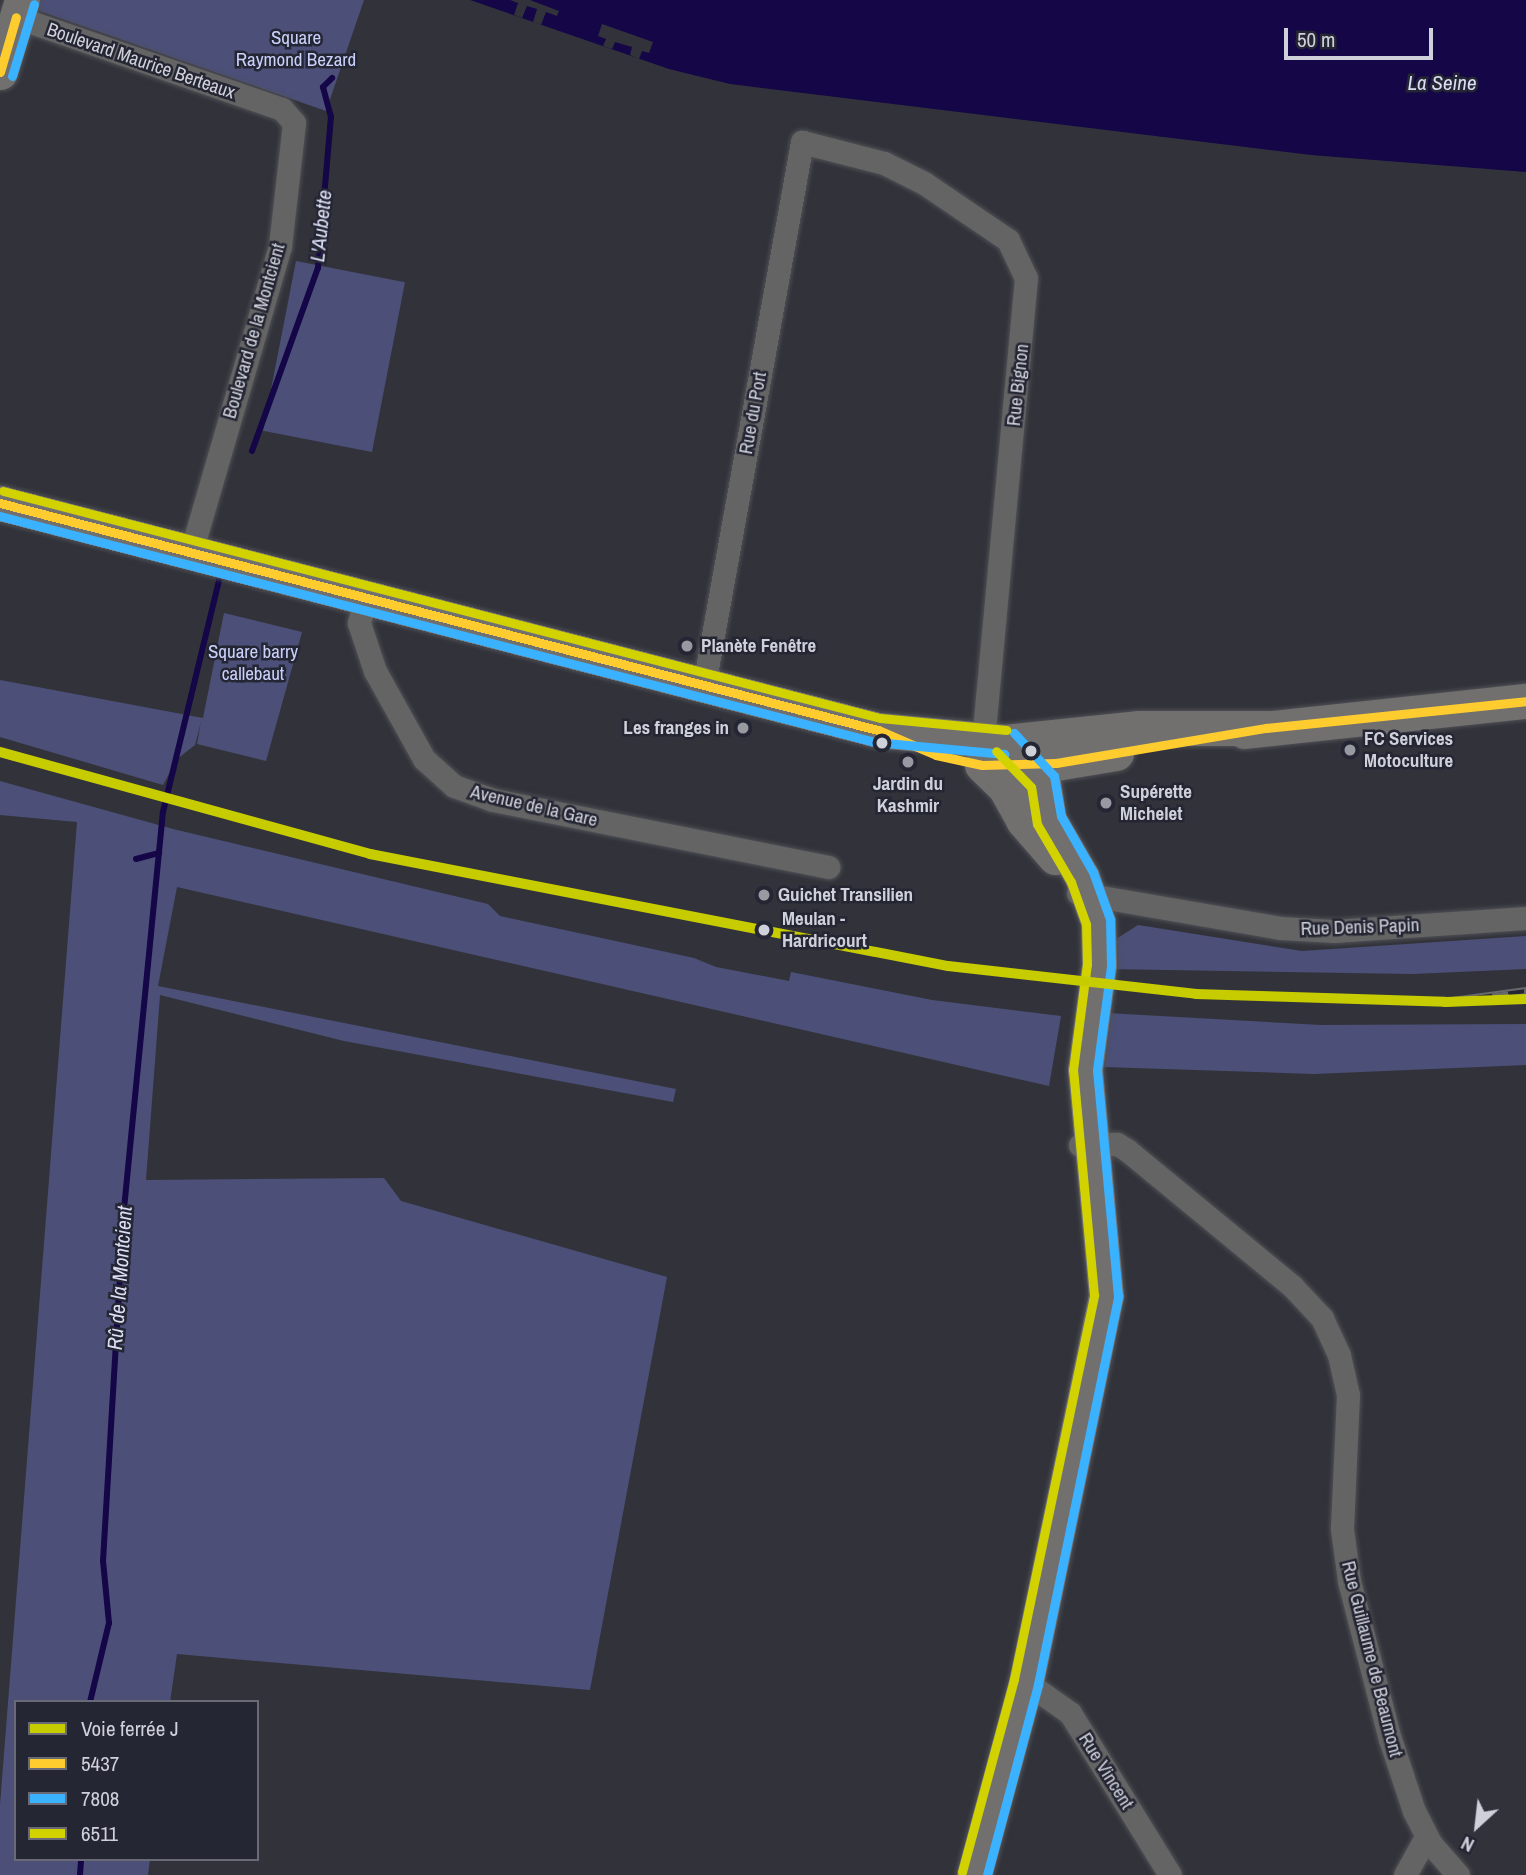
<!DOCTYPE html>
<meta charset="utf-8">
<style>
body{margin:0}
#map{position:relative;width:1526px;height:1875px;overflow:hidden;background:#32333a;font-family:"Archivo Narrow",sans-serif}
div>[style]{position:absolute}
.green>*{inset:0;background:#4c5078;transform-origin:0 0}
.water>*{inset:0;background:#140647}
.pier>*{inset:0;background:#32333a}
.stream>*{height:6px;margin:-3px;padding:0 3px;transform-origin:3px;border-radius:3px;background:#140647}
.roads{filter:drop-shadow(0 0 2px #4f5056) drop-shadow(0 0 2px #4f5056)}
.street>*{height:23px;margin:-11.5px;padding:0 11.5px;transform-origin:11.5px;border-radius:11.5px;background:#656464}
.primary>*{height:35px;margin:-17.5px;padding:0 17.5px;transform-origin:17.5px;border-radius:17.5px;background:#71706e}
.rail>*{height:8px;margin-top:-4px;transform-origin:0;background:repeating-linear-gradient(90deg,#252634 0 16px,#68696a 0 32px);box-sizing:border-box;border-block:2px solid #68696a}
.bus-1>*{height:9px;margin:-4.5px;padding:0 4.5px;transform-origin:4.5px;border-radius:4.5px;background:#ffcc30}
.bus-2>*{height:9px;margin:-4.5px;padding:0 4.5px;transform-origin:4.5px;border-radius:4.5px;background:#3bb2ff}
.bus-3>*{height:9px;margin:-4.5px;padding:0 4.5px;transform-origin:4.5px;border-radius:4.5px;background:#d2d200}
.rail-1>*{height:10px;margin:-5px;padding:0 5px;transform-origin:5px;border-radius:5px;background:#c6cc00}
.dots>*{width:19px;height:19px;translate:-50% -50%;box-sizing:border-box;border:4px solid #252634;border-radius:50%}
span{translate:-50% -50%;white-space:nowrap;text-align:center;line-height:1.15;-webkit-text-stroke:5px #252634;paint-order:stroke}
.park-label{font-size:19px;color:#cad0fa}
.street-label{font-size:19px;color:#cfd1da}
.poi-label{font-size:19px;color:#cfd1da;font-weight:700}
.left{translate:0 -50%;text-align:left}
.right{translate:-100% -50%;text-align:right}
.stop-label{font-size:19px;color:#cfd1da;font-weight:700}
.water-label{font-size:21px;color:#dbdef4;font-style:italic}
.legend{position:absolute;left:14px;top:1700px;width:245px;height:161px;box-sizing:border-box;background:#252634;border:2px solid #696a76;margin:0;padding:9px 12px;list-style:none;font-size:21px;color:#cfd1da}
.legend li{display:flex;align-items:center;gap:14px;height:35px}
.legend b{width:35px;border:2px solid #696a76}
.north{position:absolute;left:1442px;top:1791px;width:70px;height:70px;-webkit-text-stroke:5px #252634;paint-order:stroke;rotate:207deg;font-size:19px;font-weight:700;line-height:28px;text-align:center;color:#cfd1da}
.north::after{content:'';display:block;margin:auto;width:24px;height:32px;background:#cfd1da;clip-path:polygon(50% 0,100% 100%,50% 72%,0 100%)}
.scale{position:absolute;left:1284px;top:28px;width:149px;height:32px;box-sizing:border-box;border:4px solid #cfd1da;border-top:0;padding-left:9px;font-size:21px;line-height:24px;white-space:nowrap;color:#cfd1da;-webkit-text-stroke:5px #252634;paint-order:stroke}
</style>
<div id="map">
<div class="green">
<div style="clip-path:polygon(8px 0,364px 0,326px 111px)"></div>
<div style="left:296px;top:261px;width:111px;height:173px;rotate:11deg"></div>
<div style="clip-path:polygon(224px 613px,302px 632px,266px 761px,197px 744px,201px 722px,195px 745px,177px 759px,163px 785px,0 737px,0 680px,203px 718px)"></div>
<div style="clip-path:polygon(0 781px,173px 829px,488px 904px,500px 916px,694px 958px,716px 967px,789px 981px,791px 972px,932px 1000px,1061px 1016px,1049px 1086px,177px 887px,158px 986px,676px 1089px,673px 1102px,344px 1041px,160px 995px,146px 1180px,384px 1178px,401px 1201px,667px 1277px,590px 1690px,177px 1654px,170px 1702px,16px 1702px,16px 1859px,150px 1859px,148px 1875px,0 1875px,0 1805px,77px 822px,0 815px)"></div>
<div style="clip-path:polygon(1138px 925px,1302px 951px,1526px 936px,1526px 969px,1412px 974px,1108px 969px,1116px 939px)"></div>
<div style="clip-path:polygon(1107px 1013px,1321px 1025px,1526px 1024px,1526px 1065px,1314px 1074px,1104px 1067px)"></div>
</div>
<div class="water">
<div style="clip-path:polygon(470px 0,1526px 0,1526px 172px,1311px 155px,730px 84px,669px 69px)"></div>
</div>
<div class="pier">
<div style="clip-path:polygon(510px 0,530px 0,559px 11px,557px 16px,546px 12px,541px 25px,533px 22px,537px 9px,527px 6px,522px 18px,514px 15px,518px 3px)"></div>
<div style="clip-path:polygon(602px 24px,653px 42px,649px 53px,642px 51px,639px 59px,630px 55px,632px 47px,615px 42px,612px 49px,603px 46px,606px 39px,598px 36px)"></div>
</div>
<div class="stream">
<div style="left:252px;top:451px;width:195px;rotate:-70.2deg"></div>
<div style="left:318px;top:268px;width:152px;rotate:-85.1deg"></div>
<div style="left:331px;top:117px;width:31px;rotate:-105deg"></div>
<div style="left:323px;top:87px;width:13px;rotate:-45deg"></div>
<div style="left:136px;top:859px;width:24px;rotate:-15deg"></div>
<div style="left:90px;top:1702px;width:81px;rotate:-76.5deg"></div>
<div style="left:109px;top:1623px;width:62px;rotate:-95.5deg"></div>
<div style="left:103px;top:1561px;width:353px;rotate:-86.6deg"></div>
<div style="left:124px;top:1209px;width:399px;rotate:-84.4deg"></div>
<div style="left:163px;top:812px;width:246px;rotate:-76.4deg"></div>
<div style="left:80px;top:1875px;width:16px;rotate:-86deg"></div>
</div>
<div class="roads">
<div class="street">
<div style="left:16px;top:17px;width:281px;rotate:19.1deg"></div>
<div style="left:282px;top:109px;width:18px;rotate:49deg"></div>
<div style="left:294px;top:123px;width:124px;rotate:96.5deg"></div>
<div style="left:280px;top:246px;width:320px;rotate:106.2deg"></div>
<div style="left:366px;top:598px;width:26px;rotate:106deg"></div>
<div style="left:359px;top:623px;width:51px;rotate:71.6deg"></div>
<div style="left:375px;top:671px;width:101px;rotate:60.9deg"></div>
<div style="left:424px;top:759px;width:40px;rotate:42deg"></div>
<div style="left:454px;top:786px;width:41px;rotate:19.7deg"></div>
<div style="left:493px;top:800px;width:342px;rotate:11.3deg"></div>
<div style="left:704px;top:685px;width:552px;rotate:-79.77deg"></div>
<div style="left:802px;top:142px;width:85px;rotate:14.4deg"></div>
<div style="left:884px;top:163px;width:45px;rotate:26.6deg"></div>
<div style="left:924px;top:183px;width:102px;rotate:34.2deg"></div>
<div style="left:1008px;top:240px;width:42px;rotate:64.7deg"></div>
<div style="left:1026px;top:278px;width:477px;rotate:95.3deg"></div>
<div style="left:1078px;top:893px;width:205px;rotate:9.8deg"></div>
<div style="left:1280px;top:928px;width:54px;rotate:3.2deg"></div>
<div style="left:1334px;top:931px;width:192px;rotate:-3.9deg"></div>
<div style="left:1080px;top:1145px;width:37px;rotate:-2deg"></div>
<div style="left:1117px;top:1144px;width:12px;rotate:31deg"></div>
<div style="left:1127px;top:1150px;width:214px;rotate:39.5deg"></div>
<div style="left:1292px;top:1286px;width:44px;rotate:46.8deg"></div>
<div style="left:1322px;top:1318px;width:41px;rotate:65.3deg"></div>
<div style="left:1339px;top:1355px;width:41px;rotate:77.3deg"></div>
<div style="left:1348px;top:1395px;width:134px;rotate:92.6deg"></div>
<div style="left:1342px;top:1529px;width:52px;rotate:82.3deg"></div>
<div style="left:1349px;top:1581px;width:163px;rotate:75.5deg"></div>
<div style="left:1390px;top:1739px;width:76px;rotate:71.6deg"></div>
<div style="left:1414px;top:1811px;width:37px;rotate:63deg"></div>
<div style="left:1431px;top:1844px;width:41px;rotate:48.9deg"></div>
<div style="left:1026px;top:1682px;width:54px;rotate:35.2deg"></div>
<div style="left:1070px;top:1713px;width:190px;rotate:58.3deg"></div>
<div style="left:1405px;top:1875px;width:43px;rotate:-61.1deg"></div>
</div>
<div class="primary">
<div style="left:0;top:72px;width:75px;rotate:-73deg"></div>
<div style="left:0;top:503px;width:907px;rotate:14.5deg"></div>
<div style="left:878px;top:730px;width:128px;rotate:5.4deg"></div>
<div style="left:1005px;top:742px;width:135px;rotate:-6deg"></div>
<div style="left:1139px;top:728px;width:127px"></div>
<div style="left:1244px;top:731px;width:284px;rotate:-6.1deg"></div>
<div style="left:1012px;top:764px;width:44px;rotate:-1.3deg"></div>
<div style="left:1056px;top:763px;width:61px;rotate:-9.5deg"></div>
<div style="left:982px;top:765px;width:32px;rotate:44deg"></div>
<div style="left:1005px;top:787px;width:38px;rotate:61deg"></div>
<div style="left:1023px;top:820px;width:49px;rotate:49.1deg"></div>
<div style="left:974px;top:1875px;width:200px;rotate:-74.9deg"></div>
<div style="left:1026px;top:1682px;width:394px;rotate:-78.3deg"></div>
<div style="left:1106px;top:1296px;width:227px;rotate:-95.3deg"></div>
<div style="left:1085px;top:1070px;width:106px;rotate:-82.4deg"></div>
<div style="left:1099px;top:965px;width:43px;rotate:-91.3deg"></div>
<div style="left:1098px;top:922px;width:48px;rotate:-109.6deg"></div>
<div style="left:1082px;top:877px;width:66px;rotate:-120.1deg"></div>
<div style="left:1049px;top:820px;width:39px;rotate:-99deg"></div>
<div style="left:1043px;top:781px;width:54px;rotate:-134.3deg"></div>
</div>
</div>
<div class="rail">
<div style="left:1445px;top:1002px;width:82px;rotate:-7.7deg"></div>
</div>
<div class="bus-1">
<div style="left:0;top:72px;width:57px;rotate:-73.8deg"></div>
<div style="left:0;top:503px;width:907px;rotate:14.5deg"></div>
<div style="left:878px;top:730px;width:63px;rotate:23.3deg"></div>
<div style="left:936px;top:755px;width:47px;rotate:12.3deg"></div>
<div style="left:982px;top:765px;width:74px;rotate:-1.5deg"></div>
<div style="left:1056px;top:763px;width:213px;rotate:-9.5deg"></div>
<div style="left:1266px;top:728px;width:261px;rotate:-5.9deg"></div>
</div>
<div class="bus-2">
<div style="left:12px;top:76px;width:75px;rotate:-73deg"></div>
<div style="left:0;top:516px;width:904px;rotate:14.48deg"></div>
<div style="left:875px;top:742px;width:130px;rotate:5.3deg"></div>
<div style="left:987px;top:1875px;width:198px;rotate:-75deg"></div>
<div style="left:1038px;top:1684px;width:396px;rotate:-78.3deg"></div>
<div style="left:1118px;top:1296px;width:227px;rotate:-95.3deg"></div>
<div style="left:1097px;top:1070px;width:105px;rotate:-82.3deg"></div>
<div style="left:1111px;top:966px;width:47px;rotate:-91.2deg"></div>
<div style="left:1110px;top:919px;width:50px;rotate:-109.9deg"></div>
<div style="left:1093px;top:872px;width:64px;rotate:-119.7deg"></div>
<div style="left:1061px;top:816px;width:41px;rotate:-99.9deg"></div>
<div style="left:1054px;top:776px;width:59px;rotate:-132.9deg"></div>
</div>
<div class="bus-3">
<div style="left:3px;top:491px;width:906px;rotate:14.51deg"></div>
<div style="left:880px;top:718px;width:127px;rotate:5.4deg"></div>
<div style="left:962px;top:1872px;width:200px;rotate:-74.9deg"></div>
<div style="left:1014px;top:1679px;width:392px;rotate:-78.2deg"></div>
<div style="left:1094px;top:1295px;width:226px;rotate:-95.3deg"></div>
<div style="left:1073px;top:1070px;width:107px;rotate:-82.5deg"></div>
<div style="left:1087px;top:964px;width:40px;rotate:-91.4deg"></div>
<div style="left:1086px;top:924px;width:45px;rotate:-109.7deg"></div>
<div style="left:1071px;top:882px;width:67px;rotate:-120.4deg"></div>
<div style="left:1037px;top:824px;width:37px;rotate:-99deg"></div>
<div style="left:1031px;top:787px;width:50px;rotate:-134.2deg"></div>
</div>
<div class="rail-1">
<div style="left:0;top:752px;width:384px;rotate:15.4deg"></div>
<div style="left:370px;top:854px;width:589px;rotate:10.97deg"></div>
<div style="left:948px;top:966px;width:250px;rotate:6.4deg"></div>
<div style="left:1196px;top:994px;width:249px;rotate:1.8deg"></div>
<div style="left:1445px;top:1002px;width:81px;rotate:-2.1deg"></div>
</div>
<div class="dots">
<div style="left:687px;top:646px;background:#989aa2"></div>
<div style="left:743px;top:728px;background:#989aa2"></div>
<div style="left:882px;top:743px;background:#cfd1da"></div>
<div style="left:1350px;top:750px;background:#989aa2"></div>
<div style="left:1031px;top:751px;background:#cfd1da"></div>
<div style="left:908px;top:762px;background:#989aa2"></div>
<div style="left:1106px;top:803px;background:#989aa2"></div>
<div style="left:764px;top:895px;background:#989aa2"></div>
<div style="left:764px;top:930px;background:#cfd1da"></div>
</div>
<div class="park-label">
<span style="left:296px;top:49px">Square<br>Raymond Bezard</span>
<span style="left:253px;top:663px">Square barry<br>callebaut</span>
</div>
<div class="street-label">
<span style="left:141px;top:61px;rotate:19deg">Boulevard Maurice Berteaux</span>
<span style="left:254px;top:331px;rotate:-74deg">Boulevard de la Montcient</span>
<span style="left:1018px;top:385px;rotate:-84deg">Rue Bignon</span>
<span style="left:753px;top:413px;rotate:-80deg">Rue du Port</span>
<span style="left:534px;top:806px;rotate:13deg">Avenue de la Gare</span>
<span style="left:1360px;top:927px;rotate:-2deg">Rue Denis Papin</span>
<span style="left:1372px;top:1659px;rotate:76deg">Rue Guillaume de Beaumont</span>
<span style="left:1106px;top:1771px;rotate:58deg">Rue Vincent</span>
</div>
<div class="poi-label">
<span class="left" style="left:701px;top:646px">Planète Fenêtre</span>
<span class="right" style="left:729px;top:728px">Les franges in</span>
<span class="left" style="left:1364px;top:750px">FC Services<br>Motoculture</span>
<span style="left:908px;top:795px">Jardin du<br>Kashmir</span>
<span class="left" style="left:1120px;top:803px">Supérette<br>Michelet</span>
<span class="left" style="left:778px;top:895px">Guichet Transilien</span>
</div>
<div class="stop-label">
<span class="left" style="left:782px;top:930px">Meulan -<br>Hardricourt</span>
</div>
<div class="water-label">
<span style="left:1442px;top:83px">La Seine</span>
<span style="left:321px;top:226px;rotate:-84deg">L'Aubette</span>
<span style="left:120px;top:1278px;rotate:-86deg">Rû de la Montcient</span>
</div>
<ul class="legend">
<li><b style="height:9px;background:#c6cc00"></b>Voie ferrée J</li>
<li><b style="height:9px;background:#ffcc30"></b>5437</li>
<li><b style="height:9px;background:#3bb2ff"></b>7808</li>
<li><b style="height:9px;background:#d2d200"></b>6511</li>
</ul>
<div class="north">N</div>
<div class="scale">50 m</div>
</div>
